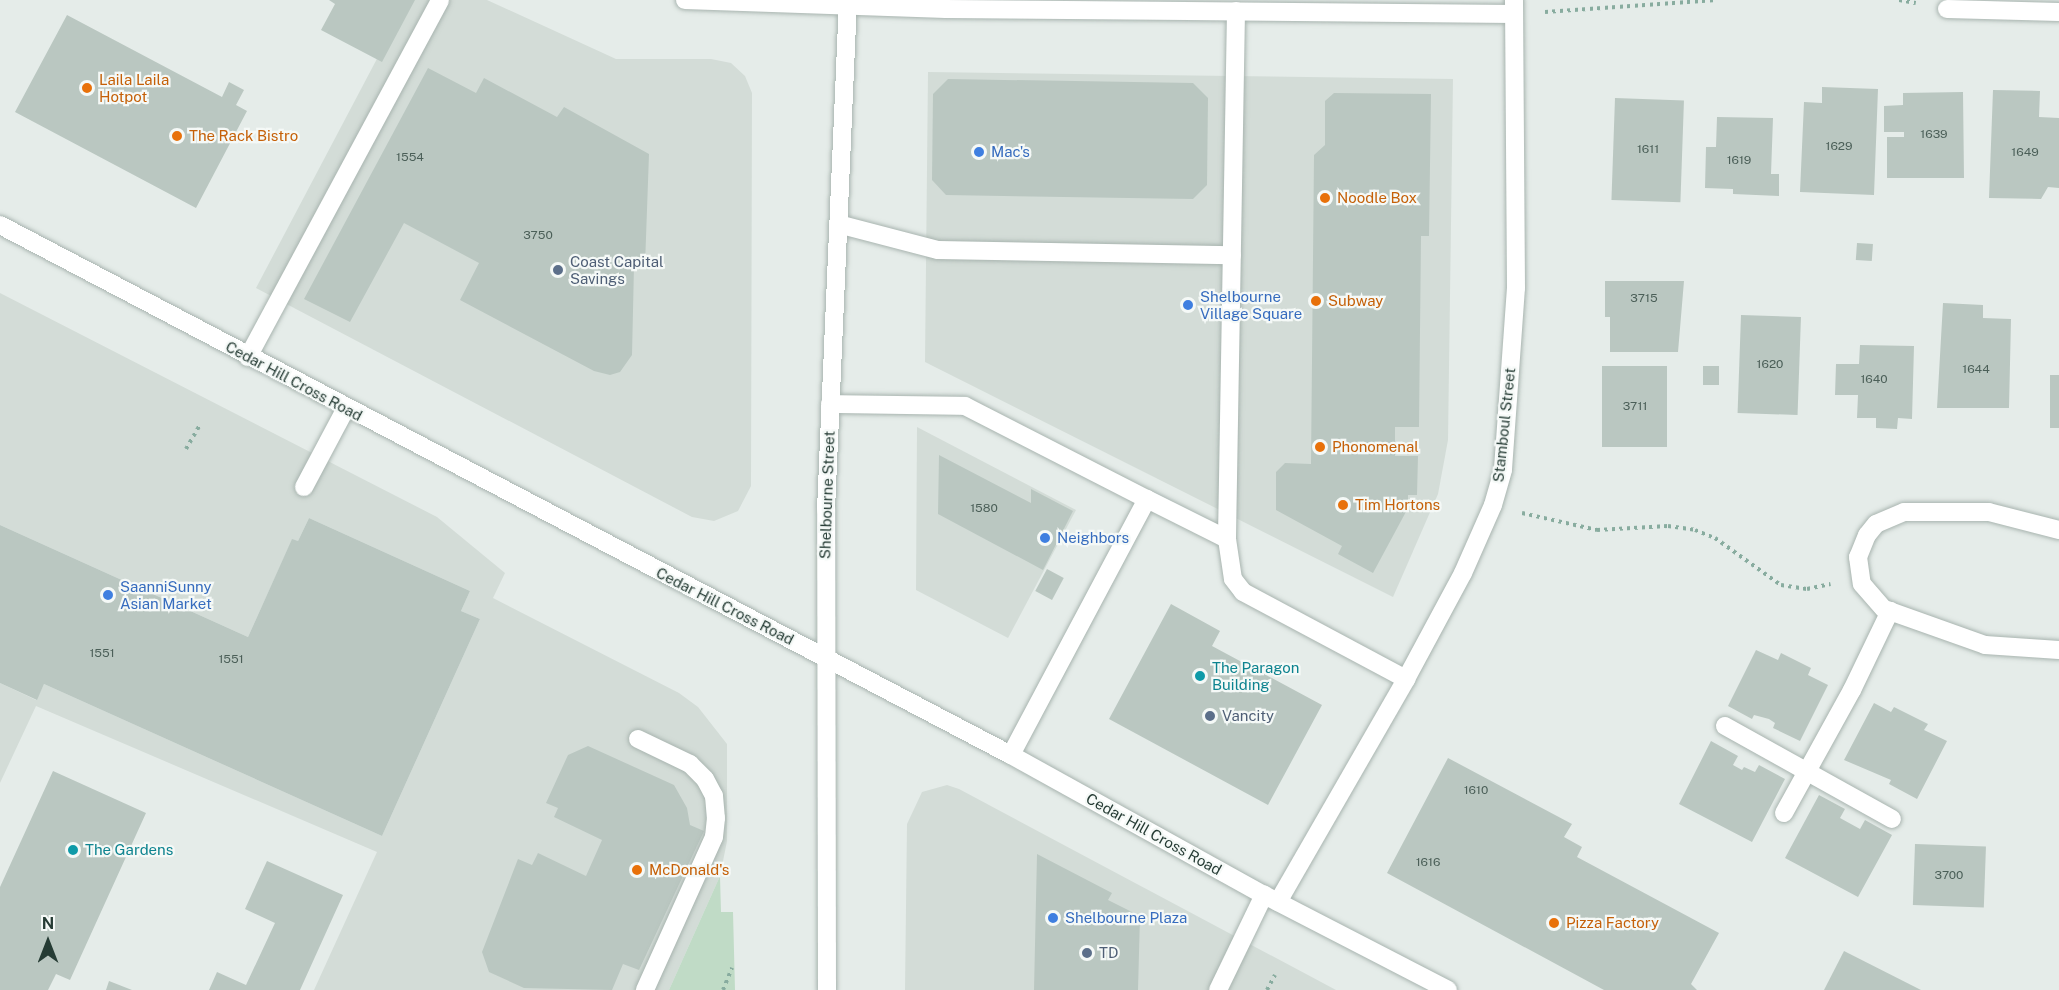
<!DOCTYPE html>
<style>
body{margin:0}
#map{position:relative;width:2059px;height:990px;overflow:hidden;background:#e5ece9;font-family:"Public Sans",sans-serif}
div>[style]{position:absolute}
.built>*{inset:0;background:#d3dcd7}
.green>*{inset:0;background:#c0dbc6}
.building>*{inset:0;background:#bac7c1;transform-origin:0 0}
.path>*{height:4px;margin-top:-2px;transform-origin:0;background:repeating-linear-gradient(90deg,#88ac9f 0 3px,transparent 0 7.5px)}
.roads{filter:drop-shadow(0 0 2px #a8b4af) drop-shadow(0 0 2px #a8b4af)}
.lane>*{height:18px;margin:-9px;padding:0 9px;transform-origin:9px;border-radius:9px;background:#fff}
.street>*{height:18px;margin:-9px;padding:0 9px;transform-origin:9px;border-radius:9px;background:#fff}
.secondary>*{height:18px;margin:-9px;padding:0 9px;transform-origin:9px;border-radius:9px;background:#fff}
.dots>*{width:16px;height:16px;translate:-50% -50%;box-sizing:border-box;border:3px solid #f5f9f7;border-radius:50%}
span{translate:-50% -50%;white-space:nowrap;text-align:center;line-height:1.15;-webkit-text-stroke:4.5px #f5f9f7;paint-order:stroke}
.number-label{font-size:12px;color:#4b5f58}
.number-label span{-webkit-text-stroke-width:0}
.food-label{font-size:15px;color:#c56008}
.left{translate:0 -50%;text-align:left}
.shop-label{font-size:15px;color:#366cbe}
.service-label{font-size:15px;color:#4e5e75}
.street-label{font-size:15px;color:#263c35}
.culture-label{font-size:15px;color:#0d838f}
.north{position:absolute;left:18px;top:912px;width:60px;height:60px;-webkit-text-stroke:4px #f5f9f7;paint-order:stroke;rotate:0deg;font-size:16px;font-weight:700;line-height:24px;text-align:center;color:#263c35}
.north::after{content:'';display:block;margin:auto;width:21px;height:27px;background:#263c35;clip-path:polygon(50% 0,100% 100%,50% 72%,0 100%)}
</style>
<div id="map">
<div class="built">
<div style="clip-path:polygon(408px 0,487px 0,616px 59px,711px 59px,731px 63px,745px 76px,752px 93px,751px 486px,738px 511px,714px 521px,692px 517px,256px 288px)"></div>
<div style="clip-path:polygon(928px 72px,1453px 79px,1448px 440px,1438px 494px,1393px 597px,925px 362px)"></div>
<div style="clip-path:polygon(0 293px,437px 517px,505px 573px,493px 598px,679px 693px,698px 707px,727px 744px,727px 841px,720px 876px,669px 990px,314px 990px,377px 852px,36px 706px,0 783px,0 683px,36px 700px,44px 684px,382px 836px,480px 619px,461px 611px,470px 591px,309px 518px,298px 541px,292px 540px,248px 637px,0 525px)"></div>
<div style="clip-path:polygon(917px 427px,1076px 510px,1008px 638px,916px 590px)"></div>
<div style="clip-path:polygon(947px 785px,959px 789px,1336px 990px,905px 990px,907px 824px,922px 792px)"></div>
</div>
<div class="green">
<div style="clip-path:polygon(720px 876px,721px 912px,733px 912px,735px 990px,669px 990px)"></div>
</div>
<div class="building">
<div style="clip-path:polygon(329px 0,415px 0,382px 62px,321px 30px,335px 4px)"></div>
<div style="clip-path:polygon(67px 15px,222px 97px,229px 82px,244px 90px,236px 105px,247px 111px,196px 208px,15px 112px)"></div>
<div style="clip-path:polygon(428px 68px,476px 93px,484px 78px,557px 117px,564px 107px,649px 154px,645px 266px,634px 266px,632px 355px,620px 372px,610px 375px,594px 371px,460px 300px,479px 263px,404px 223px,350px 322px,304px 299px)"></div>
<div style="clip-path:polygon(948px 79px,1193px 83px,1208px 98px,1207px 185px,1193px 199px,946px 195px,932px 180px,933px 94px)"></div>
<div style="clip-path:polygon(1822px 87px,1878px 89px,1874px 195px,1800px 192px,1804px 102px,1822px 103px)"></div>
<div style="clip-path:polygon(1993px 90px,2040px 91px,2039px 117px,2059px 118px,2059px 188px,2048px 187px,2041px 199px,1989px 198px)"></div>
<div style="clip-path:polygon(1963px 92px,1964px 178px,1887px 178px,1887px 137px,1904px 137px,1904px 132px,1884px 132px,1884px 106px,1903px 105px,1903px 93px)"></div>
<div style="clip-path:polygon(1334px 93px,1431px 94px,1429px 236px,1421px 236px,1419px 427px,1395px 427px,1395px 456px,1418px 456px,1417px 495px,1408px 495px,1408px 508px,1373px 573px,1338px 554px,1342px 546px,1276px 510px,1276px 472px,1285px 463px,1311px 464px,1314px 155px,1325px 145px,1325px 101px)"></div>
<div style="left:1615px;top:98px;width:69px;height:102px;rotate:2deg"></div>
<div style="clip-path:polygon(1717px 117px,1773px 118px,1771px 174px,1779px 174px,1779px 196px,1733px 194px,1733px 189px,1705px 188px,1706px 147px,1716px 147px)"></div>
<div style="left:1857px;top:243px;width:16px;height:17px;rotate:4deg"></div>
<div style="clip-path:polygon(1605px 281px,1684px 281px,1678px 352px,1610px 352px,1610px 317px,1605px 317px)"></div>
<div style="clip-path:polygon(1943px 303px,1983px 305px,1983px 318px,2011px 319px,2009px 408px,1937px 408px)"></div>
<div style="left:1741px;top:315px;width:60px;height:98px;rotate:2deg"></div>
<div style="clip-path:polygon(1860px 345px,1914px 346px,1912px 419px,1898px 418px,1897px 429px,1876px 428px,1876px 418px,1857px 418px,1858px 395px,1835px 395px,1836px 364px,1859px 364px)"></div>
<div style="left:1602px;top:366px;width:65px;height:81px"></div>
<div style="left:1703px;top:366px;width:16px;height:19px"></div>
<div style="left:2050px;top:375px;width:9px;height:53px"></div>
<div style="clip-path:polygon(939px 455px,1031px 503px,1031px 489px,1073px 511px,1043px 570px,938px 514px)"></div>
<div style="clip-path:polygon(309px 518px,470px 591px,461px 611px,480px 619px,382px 836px,44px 684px,37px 700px,0 683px,0 525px,248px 637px,292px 539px,298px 541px)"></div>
<div style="left:1047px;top:569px;width:19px;height:25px;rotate:28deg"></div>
<div style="clip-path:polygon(1171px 604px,1220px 631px,1212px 646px,1322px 705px,1268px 805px,1109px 719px)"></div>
<div style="clip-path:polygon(1756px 650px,1778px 660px,1781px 653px,1811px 668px,1808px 675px,1828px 685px,1800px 741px,1773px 728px,1775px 723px,1769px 719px,1754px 715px,1752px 719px,1728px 706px)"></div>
<div style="clip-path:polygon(1874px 703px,1891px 712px,1894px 707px,1928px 724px,1924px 730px,1947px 741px,1917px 799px,1889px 784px,1891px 780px,1844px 760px)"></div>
<div style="clip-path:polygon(1711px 741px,1738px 756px,1733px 765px,1742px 770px,1744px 767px,1755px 772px,1759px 765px,1785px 779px,1752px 842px,1679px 804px)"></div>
<div style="clip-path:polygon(588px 746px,674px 785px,687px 808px,690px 825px,704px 831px,639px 970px,623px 964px,612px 990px,524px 988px,489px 972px,482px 952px,518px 859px,532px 865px,538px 853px,586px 876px,602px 840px,554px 817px,558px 808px,546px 803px,568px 755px)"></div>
<div style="clip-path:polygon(1448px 758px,1572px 824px,1564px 837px,1582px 847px,1577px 857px,1719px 933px,1691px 984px,1697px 990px,1604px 990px,1387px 873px)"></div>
<div style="clip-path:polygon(53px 771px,146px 813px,70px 980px,56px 974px,48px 990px,0 990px,0 887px)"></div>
<div style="clip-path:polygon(1819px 795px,1845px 809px,1840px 818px,1860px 829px,1865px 820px,1892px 835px,1858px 897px,1785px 858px)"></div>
<div style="left:1915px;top:844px;width:71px;height:61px;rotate:2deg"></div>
<div style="clip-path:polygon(1037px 854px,1112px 893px,1108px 900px,1140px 916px,1138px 990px,1034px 990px)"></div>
<div style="clip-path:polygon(267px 861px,343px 895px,300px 990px,209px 990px,217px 972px,246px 985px,275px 923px,245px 909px)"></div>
<div style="clip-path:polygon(1844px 951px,1921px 990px,1824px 990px)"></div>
<div style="clip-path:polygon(109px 981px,132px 990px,106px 990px)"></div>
</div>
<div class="path">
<div style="left:1899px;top:0;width:17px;rotate:10deg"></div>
<div style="left:1545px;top:12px;width:172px;rotate:-4deg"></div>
<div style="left:186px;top:449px;width:28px;rotate:-60deg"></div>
<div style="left:1522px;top:513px;width:77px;rotate:12.8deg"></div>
<div style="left:1597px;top:530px;width:71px;rotate:-3.2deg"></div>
<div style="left:1668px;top:526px;width:27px;rotate:8deg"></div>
<div style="left:1695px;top:530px;width:22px;rotate:22deg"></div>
<div style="left:1715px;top:538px;width:81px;rotate:35.5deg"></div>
<div style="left:1781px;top:585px;width:26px;rotate:9deg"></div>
<div style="left:1807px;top:589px;width:24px;rotate:-12deg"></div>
<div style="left:723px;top:990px;width:24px;rotate:-68deg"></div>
<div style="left:1267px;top:990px;width:17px;rotate:-62deg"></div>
</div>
<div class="roads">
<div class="lane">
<div style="left:1236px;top:11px;width:528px;rotate:90.98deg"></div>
<div style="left:1227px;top:539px;width:40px;rotate:81.5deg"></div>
<div style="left:1233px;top:579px;width:16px;rotate:52deg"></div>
<div style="left:1243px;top:592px;width:185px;rotate:28.1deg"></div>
<div style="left:838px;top:224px;width:103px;rotate:14.6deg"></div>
<div style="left:938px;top:250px;width:294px;rotate:1deg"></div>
<div style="left:248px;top:357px;width:405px;rotate:-61.7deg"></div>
<div style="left:830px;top:404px;width:135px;rotate:0.8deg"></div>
<div style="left:965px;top:406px;width:204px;rotate:27.1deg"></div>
<div style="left:1147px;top:499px;width:290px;rotate:118deg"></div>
<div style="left:304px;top:487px;width:89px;rotate:-62deg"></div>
<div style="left:1147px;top:499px;width:89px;rotate:26.6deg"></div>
<div style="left:1725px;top:726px;width:191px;rotate:29.1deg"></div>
<div style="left:638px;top:739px;width:58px;rotate:25.7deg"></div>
<div style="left:690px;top:764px;width:21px;rotate:45deg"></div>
<div style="left:705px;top:779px;width:19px;rotate:62deg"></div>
<div style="left:714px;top:796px;width:22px;rotate:85deg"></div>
<div style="left:716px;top:818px;width:19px;rotate:96deg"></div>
<div style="left:714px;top:837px;width:168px;rotate:114.3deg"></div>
<div style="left:1784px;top:813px;width:141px;rotate:-61.1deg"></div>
<div style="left:1852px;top:690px;width:88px;rotate:-64.3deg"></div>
<div style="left:1218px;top:990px;width:106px;rotate:-64.2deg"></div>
</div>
<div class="street">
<div style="left:685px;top:0;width:261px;rotate:2deg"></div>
<div style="left:946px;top:9px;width:568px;rotate:0.5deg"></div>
<div style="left:1947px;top:9px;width:112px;rotate:1.5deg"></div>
<div style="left:2059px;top:530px;width:72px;rotate:-165.6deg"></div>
<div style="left:1989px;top:512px;width:85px;rotate:180deg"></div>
<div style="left:1904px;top:512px;width:30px;rotate:157deg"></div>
<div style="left:1876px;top:524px;width:14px;rotate:129deg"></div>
<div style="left:1867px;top:535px;width:24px;rotate:112deg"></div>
<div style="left:1858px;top:557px;width:27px;rotate:82deg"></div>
<div style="left:1862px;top:584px;width:33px;rotate:49deg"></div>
<div style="left:1884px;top:609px;width:107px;rotate:19.6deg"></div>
<div style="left:1985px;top:645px;width:74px;rotate:3.9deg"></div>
<div style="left:1278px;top:902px;width:257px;rotate:-60.1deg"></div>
<div style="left:1406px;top:679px;width:120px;rotate:-61.7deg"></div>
<div style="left:1463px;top:573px;width:74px;rotate:-66.2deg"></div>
<div style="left:1493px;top:505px;width:37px;rotate:-74deg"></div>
<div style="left:1503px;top:469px;width:181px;rotate:-85.9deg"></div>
<div style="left:1516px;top:288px;width:288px;rotate:-90.4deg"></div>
</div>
<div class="secondary">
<div style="left:0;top:225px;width:1141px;rotate:27.67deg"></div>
<div style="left:1011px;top:755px;width:289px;rotate:29deg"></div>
<div style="left:1264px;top:895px;width:207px;rotate:27.3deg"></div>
<div style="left:827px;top:990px;width:480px;rotate:-90.1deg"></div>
<div style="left:826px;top:510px;width:510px;rotate:-87.53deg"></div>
</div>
</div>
<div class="dots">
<div style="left:87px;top:88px;background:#e8710a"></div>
<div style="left:177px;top:136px;background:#e8710a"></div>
<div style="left:979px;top:152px;background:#3f7fe0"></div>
<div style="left:1325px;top:198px;background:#e8710a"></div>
<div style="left:558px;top:270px;background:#5c6f8a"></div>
<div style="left:1316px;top:301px;background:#e8710a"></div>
<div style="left:1188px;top:305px;background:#3f7fe0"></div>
<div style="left:1320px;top:447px;background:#e8710a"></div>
<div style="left:1343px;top:505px;background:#e8710a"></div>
<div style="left:1045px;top:538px;background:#3f7fe0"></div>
<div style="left:108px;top:595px;background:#3f7fe0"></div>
<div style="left:1200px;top:676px;background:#0f9aa8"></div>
<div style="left:1210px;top:716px;background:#5c6f8a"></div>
<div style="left:73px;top:850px;background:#0f9aa8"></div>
<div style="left:637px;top:870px;background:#e8710a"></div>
<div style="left:1053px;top:918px;background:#3f7fe0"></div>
<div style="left:1554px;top:923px;background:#e8710a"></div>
<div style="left:1087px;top:953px;background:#5c6f8a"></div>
</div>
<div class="number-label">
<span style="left:1934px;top:135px">1639</span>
<span style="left:1839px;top:147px">1629</span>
<span style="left:1648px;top:150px">1611</span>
<span style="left:2025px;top:153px">1649</span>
<span style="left:410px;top:158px">1554</span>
<span style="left:1739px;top:161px">1619</span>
<span style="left:538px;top:236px">3750</span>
<span style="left:1644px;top:299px">3715</span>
<span style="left:1770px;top:365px">1620</span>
<span style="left:1976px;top:370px">1644</span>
<span style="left:1874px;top:380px">1640</span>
<span style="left:1635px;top:407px">3711</span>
<span style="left:984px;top:509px">1580</span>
<span style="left:102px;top:654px">1551</span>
<span style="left:231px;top:660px">1551</span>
<span style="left:1476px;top:791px">1610</span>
<span style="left:1428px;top:863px">1616</span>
<span style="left:1949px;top:876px">3700</span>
</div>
<div class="food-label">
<span class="left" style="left:99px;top:88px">Laila Laila<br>Hotpot</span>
<span class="left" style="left:189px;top:136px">The Rack Bistro</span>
<span class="left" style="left:1337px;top:198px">Noodle Box</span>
<span class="left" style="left:1328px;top:301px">Subway</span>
<span class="left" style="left:1332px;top:447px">Phonomenal</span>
<span class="left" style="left:1355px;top:505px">Tim Hortons</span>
<span class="left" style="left:649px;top:870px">McDonald's</span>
<span class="left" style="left:1566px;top:923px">Pizza Factory</span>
</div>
<div class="shop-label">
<span class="left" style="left:991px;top:152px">Mac's</span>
<span class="left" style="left:1200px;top:305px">Shelbourne<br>Village Square</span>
<span class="left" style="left:1057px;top:538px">Neighbors</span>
<span class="left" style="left:120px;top:595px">SaanniSunny<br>Asian Market</span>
<span class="left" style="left:1065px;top:918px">Shelbourne Plaza</span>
</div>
<div class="service-label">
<span class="left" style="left:570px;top:270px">Coast Capital<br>Savings</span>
<span class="left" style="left:1222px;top:716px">Vancity</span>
<span class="left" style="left:1099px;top:953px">TD</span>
</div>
<div class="street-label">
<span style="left:294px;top:381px;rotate:28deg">Cedar Hill Cross Road</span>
<span style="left:1504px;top:425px;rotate:-84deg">Stamboul Street</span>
<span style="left:827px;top:495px;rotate:-88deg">Shelbourne Street</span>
<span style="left:725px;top:606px;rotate:27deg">Cedar Hill Cross Road</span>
<span style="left:1154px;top:834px;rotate:29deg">Cedar Hill Cross Road</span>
</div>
<div class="culture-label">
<span class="left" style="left:1212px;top:676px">The Paragon<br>Building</span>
<span class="left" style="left:85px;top:850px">The Gardens</span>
</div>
<div class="north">N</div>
</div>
